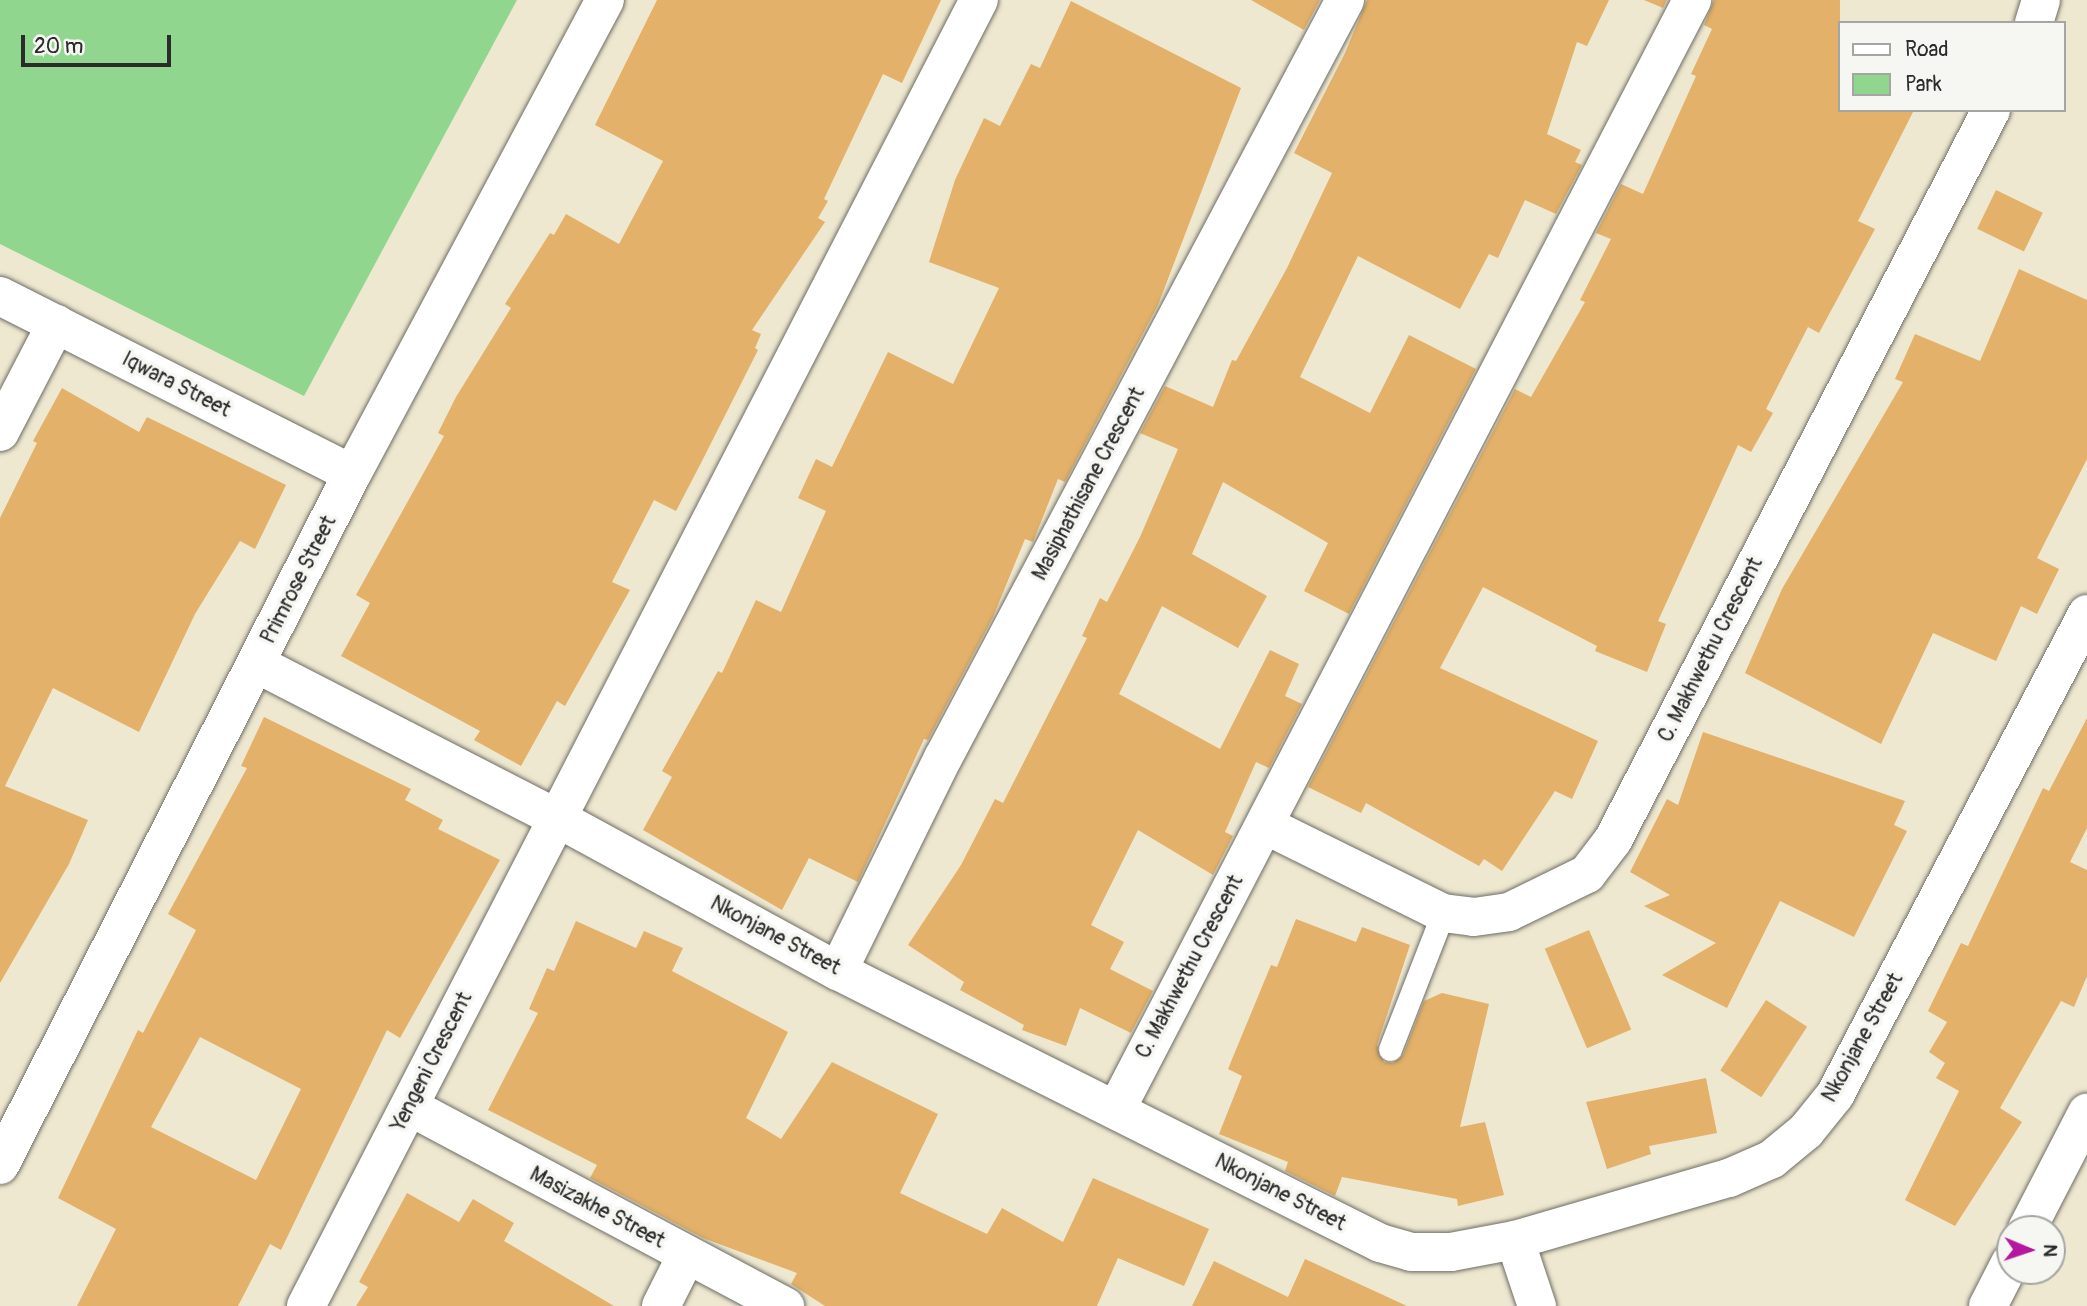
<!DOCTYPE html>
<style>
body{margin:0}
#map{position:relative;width:2087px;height:1306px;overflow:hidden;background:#eee8d0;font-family:Pangolin,sans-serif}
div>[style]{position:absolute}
.green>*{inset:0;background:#91d68f}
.building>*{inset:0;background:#e3b169;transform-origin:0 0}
.roads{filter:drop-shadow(0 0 2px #6f6d65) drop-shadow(0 0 2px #6f6d65)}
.lane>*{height:23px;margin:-11.5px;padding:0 11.5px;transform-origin:11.5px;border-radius:11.5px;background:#fff}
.street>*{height:38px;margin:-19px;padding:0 19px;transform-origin:19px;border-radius:19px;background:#fff}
span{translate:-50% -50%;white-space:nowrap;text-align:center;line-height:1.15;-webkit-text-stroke:7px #f6f6f2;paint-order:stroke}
.street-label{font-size:21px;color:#2b2b2b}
.legend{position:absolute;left:1838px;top:21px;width:228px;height:91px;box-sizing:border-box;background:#f6f6f2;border:2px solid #a5a5a2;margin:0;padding:9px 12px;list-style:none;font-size:21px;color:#2b2b2b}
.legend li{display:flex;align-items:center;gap:14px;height:35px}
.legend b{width:35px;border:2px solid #a5a5a2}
.north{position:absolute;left:1996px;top:1215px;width:70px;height:70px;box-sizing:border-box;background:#f6f6f2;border:2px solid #a5a5a2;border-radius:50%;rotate:92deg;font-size:19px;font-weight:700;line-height:28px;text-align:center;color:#2b2b2b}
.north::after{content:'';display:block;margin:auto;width:24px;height:32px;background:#b5179e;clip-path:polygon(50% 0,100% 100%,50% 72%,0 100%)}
.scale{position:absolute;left:21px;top:35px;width:150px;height:32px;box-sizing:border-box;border:4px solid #2b2b2b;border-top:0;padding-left:9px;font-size:21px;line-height:24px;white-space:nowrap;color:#2b2b2b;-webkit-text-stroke:5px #f6f6f2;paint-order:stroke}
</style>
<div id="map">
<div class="green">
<div style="clip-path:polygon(0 0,517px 0,304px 396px,0 244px)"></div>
</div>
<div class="building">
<div style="clip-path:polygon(657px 0,941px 0,902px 83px,883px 74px,824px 199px,828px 201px,818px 218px,825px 222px,752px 330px,761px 334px,755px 348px,758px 350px,701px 463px,676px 511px,654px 500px,612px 582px,630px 590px,565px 706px,557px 701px,521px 766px,474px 740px,480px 731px,341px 656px,370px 603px,356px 595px,444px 436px,438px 433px,456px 397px,511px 308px,505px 304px,550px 233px,554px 235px,566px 214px,619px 244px,663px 161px,595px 125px)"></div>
<div style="clip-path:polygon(1251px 0,1320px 0,1304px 30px)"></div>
<div style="clip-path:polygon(1367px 0,1609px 0,1587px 46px,1577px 42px,1547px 134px,1581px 150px,1575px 162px,1582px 165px,1556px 214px,1525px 200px,1498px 258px,1489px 254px,1460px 309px,1358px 256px,1300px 377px,1370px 413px,1409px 335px,1476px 369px,1349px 614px,1304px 591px,1328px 543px,1223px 482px,1192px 554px,1267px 596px,1238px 648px,1162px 606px,1119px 694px,1220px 749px,1270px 650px,1299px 664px,1285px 696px,1302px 704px,1269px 768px,1256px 762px,1225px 832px,1233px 836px,1213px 875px,1138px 830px,1091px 925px,1124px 942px,1110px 969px,1153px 991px,1131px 1033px,1080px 1008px,1066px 1046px,1022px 1030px,1024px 1025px,960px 990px,964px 982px,908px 945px,961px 865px,995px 799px,1003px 803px,1087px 638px,1082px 636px,1100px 598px,1107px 602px,1140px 537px,1178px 449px,1140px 433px,1165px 386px,1213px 407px,1232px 360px,1236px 361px,1287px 268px,1332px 173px,1294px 153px,1345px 53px)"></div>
<div style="clip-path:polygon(1644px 0,1667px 0,1663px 8px)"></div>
<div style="clip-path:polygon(1714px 0,1840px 0,1840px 110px,1914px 110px,1858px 221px,1875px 229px,1819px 333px,1808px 327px,1766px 409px,1773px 413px,1751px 452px,1738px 445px,1658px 621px,1666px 624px,1647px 672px,1595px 651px,1597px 646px,1483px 587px,1440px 668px,1598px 741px,1572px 799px,1555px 791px,1502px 871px,1484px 859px,1479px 866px,1366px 803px,1361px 813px,1308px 787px,1515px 389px,1531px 397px,1585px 302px,1580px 300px,1611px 239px,1596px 233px,1621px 184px,1643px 194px,1696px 76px,1691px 74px,1712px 29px,1704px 25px)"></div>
<div style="clip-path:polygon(1071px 1px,1241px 88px,1158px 305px,1065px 482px,1058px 479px,1033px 542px,1025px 539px,993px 617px,928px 740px,924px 739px,858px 882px,809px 858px,782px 910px,643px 830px,672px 777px,662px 771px,718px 671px,722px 673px,756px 600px,781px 612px,826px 511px,798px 498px,816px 459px,832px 467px,888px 352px,953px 384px,999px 288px,929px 262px,955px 180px,984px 118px,1000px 126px,1031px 64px,1040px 68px)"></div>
<div style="left:1996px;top:190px;width:52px;height:43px;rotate:26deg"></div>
<div style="clip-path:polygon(2019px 269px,2087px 300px,2087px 459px,2037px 558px,2059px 569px,2037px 614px,2021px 606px,1996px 661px,1933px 633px,1881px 744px,1745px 673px,1782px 589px,1903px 382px,1895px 379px,1915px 334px,1980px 361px)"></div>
<div style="clip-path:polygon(62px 388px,139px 432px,147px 417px,286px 485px,255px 549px,240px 541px,195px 614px,139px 732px,53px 688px,5px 786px,88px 820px,69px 864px,0 983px,0 518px,37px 443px,33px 441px)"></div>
<div style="clip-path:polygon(evenodd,264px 717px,411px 789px,405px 800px,443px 820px,438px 829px,500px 860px,400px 1038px,387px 1030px,281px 1250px,270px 1244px,238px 1306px,77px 1306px,116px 1229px,58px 1198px,138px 1030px,143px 1033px,196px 930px,168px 914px,247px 768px,241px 766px,264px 717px,200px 1037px,301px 1089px,256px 1180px,151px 1127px,200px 1037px)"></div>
<div style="clip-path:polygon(2087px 718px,2087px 828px,2070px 862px,2087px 870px,2087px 976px,2074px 1007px,2061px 1001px,2000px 1108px,2022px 1122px,1955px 1226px,1905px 1200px,1959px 1091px,1936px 1078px,1945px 1063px,1929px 1052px,1947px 1022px,1928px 1011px,1961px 943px,1968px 946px,2043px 788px,2049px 791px)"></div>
<div style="clip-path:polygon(1703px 732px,1905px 801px,1894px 825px,1907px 831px,1854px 937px,1780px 901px,1727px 1008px,1662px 975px,1716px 943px,1644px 906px,1670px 895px,1630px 872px,1667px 799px,1678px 805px)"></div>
<div style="clip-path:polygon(1296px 919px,1356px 942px,1362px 927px,1410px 945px,1377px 1045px,1384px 1062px,1393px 1063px,1403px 1055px,1424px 1001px,1442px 993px,1489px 1004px,1460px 1127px,1485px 1122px,1504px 1195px,1458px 1206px,1457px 1199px,1342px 1177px,1335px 1196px,1285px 1171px,1288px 1162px,1219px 1134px,1242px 1076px,1228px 1069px,1271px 965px,1277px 967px)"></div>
<div style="clip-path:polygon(576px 921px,636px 948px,644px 931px,683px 948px,672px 971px,788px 1032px,746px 1118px,781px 1139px,832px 1062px,938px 1114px,900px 1193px,987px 1234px,1002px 1208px,1063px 1242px,1093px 1178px,1209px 1229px,1184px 1286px,1118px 1258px,1097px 1306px,825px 1306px,791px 1284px,797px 1273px,703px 1238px,590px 1178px,597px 1165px,488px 1110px,538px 1013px,529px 1009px,547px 968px,554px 971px)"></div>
<div style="left:1589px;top:930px;width:108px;height:48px;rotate:67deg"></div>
<div style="left:1766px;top:1000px;width:49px;height:84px;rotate:33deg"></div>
<div style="clip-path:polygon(1706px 1078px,1717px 1133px,1649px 1146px,1651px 1154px,1607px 1169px,1586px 1102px)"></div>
<div style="clip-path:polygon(407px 1193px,459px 1222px,473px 1199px,514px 1223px,504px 1241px,614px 1306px,356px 1306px,368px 1287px,359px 1282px)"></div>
<div style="clip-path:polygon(1305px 1259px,1407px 1306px,1192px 1306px,1214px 1261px,1288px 1297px)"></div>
</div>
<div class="roads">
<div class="lane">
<div style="left:1390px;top:1049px;width:146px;rotate:-68.7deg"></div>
</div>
<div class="street">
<div style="left:2034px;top:23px;width:24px;rotate:-73deg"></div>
<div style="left:0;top:296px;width:394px;rotate:26.8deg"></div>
<div style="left:0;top:432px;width:122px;rotate:-62.6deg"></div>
<div style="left:257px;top:664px;width:335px;rotate:27.2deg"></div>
<div style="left:555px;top:817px;width:322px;rotate:28.6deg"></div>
<div style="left:838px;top:971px;width:606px;rotate:26.65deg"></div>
<div style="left:1380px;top:1243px;width:32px;rotate:16deg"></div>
<div style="left:1411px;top:1252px;width:40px"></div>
<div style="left:1451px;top:1252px;width:65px;rotate:-10.6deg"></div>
<div style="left:1515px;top:1240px;width:223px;rotate:-16.2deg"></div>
<div style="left:1729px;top:1178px;width:47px;rotate:-23.8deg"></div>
<div style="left:1772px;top:1159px;width:44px;rotate:-39.5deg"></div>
<div style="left:1806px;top:1131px;width:46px;rotate:-51.1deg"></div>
<div style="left:1835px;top:1095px;width:543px;rotate:-62.35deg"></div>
<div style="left:1265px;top:825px;width:199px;rotate:26.3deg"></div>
<div style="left:1443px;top:913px;width:31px;rotate:7deg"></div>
<div style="left:1474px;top:917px;width:35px;rotate:-8deg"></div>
<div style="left:1509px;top:912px;width:87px;rotate:-26deg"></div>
<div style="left:1587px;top:874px;width:43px;rotate:-52.6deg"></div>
<div style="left:1613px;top:840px;width:822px;rotate:-62.62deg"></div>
<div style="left:838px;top:971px;width:237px;rotate:-63.8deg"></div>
<div style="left:943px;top:758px;width:858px;rotate:-62.06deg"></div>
<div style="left:410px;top:1107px;width:425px;rotate:28deg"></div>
<div style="left:1116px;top:1110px;width:1251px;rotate:-62.57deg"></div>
<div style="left:0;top:1165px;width:775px;rotate:-63.01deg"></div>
<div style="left:352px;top:474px;width:537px;rotate:-61.91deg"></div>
<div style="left:2027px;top:1229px;width:131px;rotate:-62.7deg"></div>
<div style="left:1515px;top:1240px;width:70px;rotate:71.6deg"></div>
<div style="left:306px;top:1306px;width:1469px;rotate:-62.74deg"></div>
<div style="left:661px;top:1306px;width:56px;rotate:-63.4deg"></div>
<div style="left:1988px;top:1306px;width:48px;rotate:-62.9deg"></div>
</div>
</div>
<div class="street-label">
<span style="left:176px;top:385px;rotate:27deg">Iqwara Street</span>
<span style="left:1089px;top:484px;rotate:-62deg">Masiphathisane Crescent</span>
<span style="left:299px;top:580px;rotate:-63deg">Primrose Street</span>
<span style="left:1711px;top:650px;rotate:-63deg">C. Makhwethu Crescent</span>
<span style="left:775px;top:936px;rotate:28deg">Nkonjane Street</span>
<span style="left:1190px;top:967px;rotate:-62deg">C. Makhwethu Crescent</span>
<span style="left:1863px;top:1038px;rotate:-61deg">Nkonjane Street</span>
<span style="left:432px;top:1062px;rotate:-63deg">Yengeni Crescent</span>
<span style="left:1280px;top:1193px;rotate:27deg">Nkonjane Street</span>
<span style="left:597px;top:1208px;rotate:28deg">Masizakhe Street</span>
</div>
<ul class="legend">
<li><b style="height:9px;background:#fff"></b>Road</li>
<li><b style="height:19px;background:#91d68f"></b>Park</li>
</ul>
<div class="north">N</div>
<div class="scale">20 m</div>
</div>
